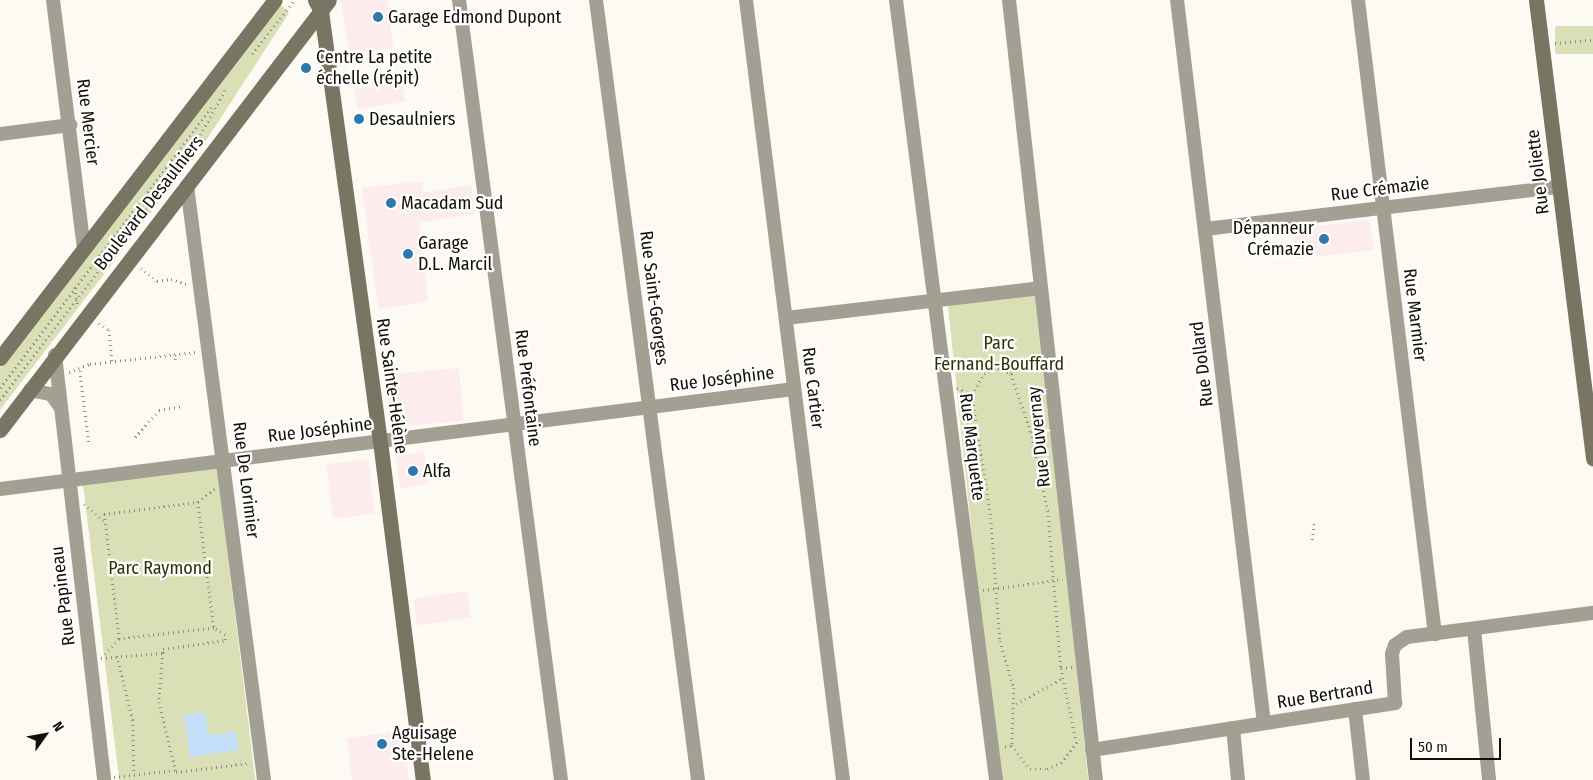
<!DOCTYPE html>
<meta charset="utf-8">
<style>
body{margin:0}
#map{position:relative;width:1593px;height:780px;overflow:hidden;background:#fdfaf4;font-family:"Fira Sans Condensed",sans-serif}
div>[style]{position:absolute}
.commercial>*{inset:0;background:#fceced;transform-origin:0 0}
.green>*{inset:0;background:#d9e0b6;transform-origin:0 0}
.water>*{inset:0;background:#c3dffa}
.path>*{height:2.5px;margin-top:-1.25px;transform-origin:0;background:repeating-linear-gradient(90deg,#918c85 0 1px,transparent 0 5px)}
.street>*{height:14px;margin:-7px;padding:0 7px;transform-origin:7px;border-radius:7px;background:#a39f93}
.secondary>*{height:15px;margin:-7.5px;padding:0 7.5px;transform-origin:7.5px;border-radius:7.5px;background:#7a7462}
.dots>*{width:14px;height:14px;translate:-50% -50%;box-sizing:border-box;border:2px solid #fff;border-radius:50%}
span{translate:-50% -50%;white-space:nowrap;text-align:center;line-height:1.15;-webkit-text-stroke:4.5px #fff;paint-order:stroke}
.poi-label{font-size:18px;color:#150f06}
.left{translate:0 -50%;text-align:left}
.right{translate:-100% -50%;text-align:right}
.street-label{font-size:18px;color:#150f06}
.park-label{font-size:18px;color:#2f3304}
.north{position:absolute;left:20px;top:710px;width:50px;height:50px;-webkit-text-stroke:4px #fff;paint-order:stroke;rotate:58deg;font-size:14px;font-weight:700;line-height:20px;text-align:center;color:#150f06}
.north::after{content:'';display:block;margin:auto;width:18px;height:22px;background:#150f06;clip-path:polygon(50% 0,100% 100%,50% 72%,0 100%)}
.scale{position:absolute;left:1410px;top:738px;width:91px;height:22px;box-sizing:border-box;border:2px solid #150f06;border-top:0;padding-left:6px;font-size:15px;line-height:18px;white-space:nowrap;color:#150f06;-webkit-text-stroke:4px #fff;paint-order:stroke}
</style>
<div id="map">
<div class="commercial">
<div style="clip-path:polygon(340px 0,388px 0,393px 48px,350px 54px)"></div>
<div style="left:402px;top:82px;width:20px;height:48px;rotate:81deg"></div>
<div style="clip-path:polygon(422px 181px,424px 192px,471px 185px,475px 214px,419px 223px,428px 302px,378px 309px,362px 188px)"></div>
<div style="clip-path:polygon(1365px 220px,1370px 223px,1374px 250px,1296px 259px,1292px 229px)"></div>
<div style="left:459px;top:368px;width:53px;height:74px;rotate:85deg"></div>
<div style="left:424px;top:452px;width:32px;height:29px;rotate:81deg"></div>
<div style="left:368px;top:459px;width:55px;height:42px;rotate:83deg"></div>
<div style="left:467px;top:591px;width:27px;height:54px;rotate:82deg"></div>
<div style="clip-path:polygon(403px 731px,409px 780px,352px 780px,347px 738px)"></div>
</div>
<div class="green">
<div style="clip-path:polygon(281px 5px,289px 13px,205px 142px,0 410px,0 368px)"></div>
<div style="left:1593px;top:26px;width:28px;height:38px;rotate:90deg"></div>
<div style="left:1037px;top:292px;width:491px;height:90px;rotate:84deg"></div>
<div style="left:217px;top:468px;width:314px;height:135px;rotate:83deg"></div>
</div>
<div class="water">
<div style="clip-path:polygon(205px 712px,208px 735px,236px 732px,239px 750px,190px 757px,184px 715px)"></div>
</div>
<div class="path">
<div style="left:1555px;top:43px;width:38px;rotate:-5deg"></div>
<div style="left:252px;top:54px;width:69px;rotate:-51.5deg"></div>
<div style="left:141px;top:268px;width:21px;rotate:39deg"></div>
<div style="left:157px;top:281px;width:14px;rotate:-8deg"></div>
<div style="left:171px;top:279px;width:19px;rotate:18deg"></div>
<div style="left:75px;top:288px;width:20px;rotate:81deg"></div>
<div style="left:99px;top:323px;width:12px;rotate:35deg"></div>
<div style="left:109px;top:330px;width:31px;rotate:84deg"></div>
<div style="left:174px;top:354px;width:8px;rotate:76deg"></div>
<div style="left:80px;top:371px;width:73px;rotate:82.9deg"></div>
<div style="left:69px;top:372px;width:22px;rotate:-21deg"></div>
<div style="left:90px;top:364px;width:107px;rotate:-6.5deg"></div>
<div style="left:1011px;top:374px;width:61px;rotate:71deg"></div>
<div style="left:1031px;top:432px;width:81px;rotate:77.9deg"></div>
<div style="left:1048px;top:511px;width:158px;rotate:85.3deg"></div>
<div style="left:1061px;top:668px;width:11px;rotate:-5deg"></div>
<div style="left:0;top:388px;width:351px;rotate:-53deg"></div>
<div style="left:957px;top:388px;width:17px;rotate:25deg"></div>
<div style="left:972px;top:395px;width:25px;rotate:-61deg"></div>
<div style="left:984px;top:373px;width:15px;rotate:-20deg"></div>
<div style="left:998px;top:368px;width:14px;rotate:25deg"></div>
<div style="left:1011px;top:374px;width:35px;rotate:-41deg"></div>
<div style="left:972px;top:395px;width:124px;rotate:81.2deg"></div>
<div style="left:991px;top:518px;width:123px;rotate:85.8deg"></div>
<div style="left:1000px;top:641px;width:49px;rotate:73.4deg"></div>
<div style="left:1014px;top:688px;width:57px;rotate:92deg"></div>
<div style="left:0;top:400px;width:317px;rotate:-52.6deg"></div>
<div style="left:193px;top:148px;width:68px;rotate:-61.2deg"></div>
<div style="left:135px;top:437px;width:36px;rotate:-48deg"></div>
<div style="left:159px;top:410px;width:22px;rotate:-10deg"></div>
<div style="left:198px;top:502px;width:21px;rotate:-39deg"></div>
<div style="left:84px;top:504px;width:26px;rotate:40deg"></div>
<div style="left:1312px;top:540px;width:17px;rotate:-83deg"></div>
<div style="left:983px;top:590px;width:80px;rotate:-7.9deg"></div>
<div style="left:119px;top:639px;width:126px;rotate:-96.8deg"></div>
<div style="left:104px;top:514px;width:95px;rotate:-7.3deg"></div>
<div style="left:198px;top:502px;width:127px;rotate:82.8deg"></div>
<div style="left:163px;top:653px;width:49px;rotate:94.7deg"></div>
<div style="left:159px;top:702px;width:72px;rotate:76.3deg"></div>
<div style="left:176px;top:772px;width:74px;rotate:-7deg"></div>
<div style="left:117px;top:656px;width:66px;rotate:76deg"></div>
<div style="left:133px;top:720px;width:55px;rotate:89deg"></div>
<div style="left:101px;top:658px;width:62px;rotate:-4.6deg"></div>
<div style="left:163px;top:653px;width:4px;rotate:-90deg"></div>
<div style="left:163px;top:649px;width:63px;rotate:-8.3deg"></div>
<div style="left:225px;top:640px;width:5px;rotate:-90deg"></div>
<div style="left:225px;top:635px;width:13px;rotate:-148deg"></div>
<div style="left:214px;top:628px;width:96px;rotate:173.4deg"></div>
<div style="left:119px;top:639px;width:24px;rotate:132deg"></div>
<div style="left:1061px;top:668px;width:74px;rotate:78.2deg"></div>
<div style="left:1016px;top:704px;width:54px;rotate:-29deg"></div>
<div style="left:1005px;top:747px;width:7px;rotate:-16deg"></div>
<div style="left:1012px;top:745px;width:30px;rotate:53deg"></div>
<div style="left:1030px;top:769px;width:17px"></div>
<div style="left:1047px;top:769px;width:15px;rotate:-23deg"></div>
<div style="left:1061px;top:763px;width:30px;rotate:-53deg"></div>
<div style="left:114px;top:777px;width:61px;rotate:-6.5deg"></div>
</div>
<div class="street">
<div style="left:53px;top:0;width:250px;rotate:82.9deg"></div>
<div style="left:459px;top:0;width:787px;rotate:82.55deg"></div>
<div style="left:596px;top:0;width:787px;rotate:82.55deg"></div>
<div style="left:746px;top:0;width:786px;rotate:82.91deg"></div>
<div style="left:896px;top:0;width:786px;rotate:82.69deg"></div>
<div style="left:1009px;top:0;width:785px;rotate:83.64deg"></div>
<div style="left:1177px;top:0;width:728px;rotate:83.14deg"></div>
<div style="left:1358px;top:0;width:639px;rotate:83.08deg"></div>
<div style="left:0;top:134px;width:71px;rotate:-7.3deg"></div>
<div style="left:187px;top:186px;width:599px;rotate:82.61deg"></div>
<div style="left:1205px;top:229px;width:355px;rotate:-6.8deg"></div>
<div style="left:786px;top:318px;width:257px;rotate:-6.7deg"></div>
<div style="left:55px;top:355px;width:428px;rotate:83.4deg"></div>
<div style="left:30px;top:390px;width:21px;rotate:11deg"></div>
<div style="left:51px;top:394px;width:16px;rotate:55deg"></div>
<div style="left:0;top:489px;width:800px;rotate:-7.18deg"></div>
<div style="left:1474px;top:629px;width:152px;rotate:84.3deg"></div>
<div style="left:1355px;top:709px;width:71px;rotate:83.6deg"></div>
<div style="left:1233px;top:728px;width:52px;rotate:84.5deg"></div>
<div style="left:1092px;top:750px;width:307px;rotate:-8.8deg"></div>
<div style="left:1395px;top:703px;width:49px;rotate:-93.5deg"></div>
<div style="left:1392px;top:654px;width:9px;rotate:-72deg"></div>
<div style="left:1395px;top:645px;width:14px;rotate:-34deg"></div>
<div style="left:1407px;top:637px;width:188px;rotate:-7.4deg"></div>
</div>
<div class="secondary">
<div style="left:315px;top:0;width:13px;rotate:61deg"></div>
<div style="left:321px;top:11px;width:434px;rotate:82.2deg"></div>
<div style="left:380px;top:441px;width:342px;rotate:82.8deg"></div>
<div style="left:1536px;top:0;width:462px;rotate:82.9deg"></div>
<div style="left:0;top:358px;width:451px;rotate:-52.5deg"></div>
<div style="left:0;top:430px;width:541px;rotate:-52.58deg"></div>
</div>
<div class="dots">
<div style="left:378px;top:17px;background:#2e79ac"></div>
<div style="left:306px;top:68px;background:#2e79ac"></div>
<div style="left:359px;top:119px;background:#2e79ac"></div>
<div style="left:391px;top:203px;background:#2e79ac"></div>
<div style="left:1324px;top:239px;background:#2e79ac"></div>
<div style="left:408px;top:254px;background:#2e79ac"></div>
<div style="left:413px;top:471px;background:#2e79ac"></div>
<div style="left:382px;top:744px;background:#2e79ac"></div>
</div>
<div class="poi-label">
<span class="left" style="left:388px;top:17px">Garage Edmond Dupont</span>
<span class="left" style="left:316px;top:68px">Centre La petite<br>échelle (répit)</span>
<span class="left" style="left:369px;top:119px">Desaulniers</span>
<span class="left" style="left:401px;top:203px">Macadam Sud</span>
<span class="right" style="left:1314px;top:239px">Dépanneur<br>Crémazie</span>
<span class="left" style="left:418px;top:254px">Garage<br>D.L. Marcil</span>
<span class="left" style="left:423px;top:471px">Alfa</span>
<span class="left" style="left:392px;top:744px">Aguisage<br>Ste-Helene</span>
</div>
<div class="street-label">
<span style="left:88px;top:122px;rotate:83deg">Rue Mercier</span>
<span style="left:1538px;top:172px;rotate:-97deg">Rue Joliette</span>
<span style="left:1380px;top:189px;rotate:-7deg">Rue Crémazie</span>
<span style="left:149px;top:203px;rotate:-52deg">Boulevard Desaulniers</span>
<span style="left:654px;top:298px;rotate:83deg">Rue Saint-Georges</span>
<span style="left:1415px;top:315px;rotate:83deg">Rue Marmier</span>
<span style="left:1202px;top:364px;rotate:-97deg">Rue Dollard</span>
<span style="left:722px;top:379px;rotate:-7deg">Rue Joséphine</span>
<span style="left:392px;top:386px;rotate:82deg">Rue Sainte-Hélène</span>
<span style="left:528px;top:388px;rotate:83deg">Rue Préfontaine</span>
<span style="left:813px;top:388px;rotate:83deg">Rue Cartier</span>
<span style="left:320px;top:430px;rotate:-7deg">Rue Joséphine</span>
<span style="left:1039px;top:437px;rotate:-96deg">Rue Duvernay</span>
<span style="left:972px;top:447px;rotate:83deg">Rue Marquette</span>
<span style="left:246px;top:480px;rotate:83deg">Rue De Lorimier</span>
<span style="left:63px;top:596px;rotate:-97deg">Rue Papineau</span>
<span style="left:1325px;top:695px;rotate:-9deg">Rue Bertrand</span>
</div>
<div class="park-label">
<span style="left:999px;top:354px">Parc<br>Fernand-Bouffard</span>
<span style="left:160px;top:568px">Parc Raymond</span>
</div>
<div class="north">N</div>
<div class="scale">50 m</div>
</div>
